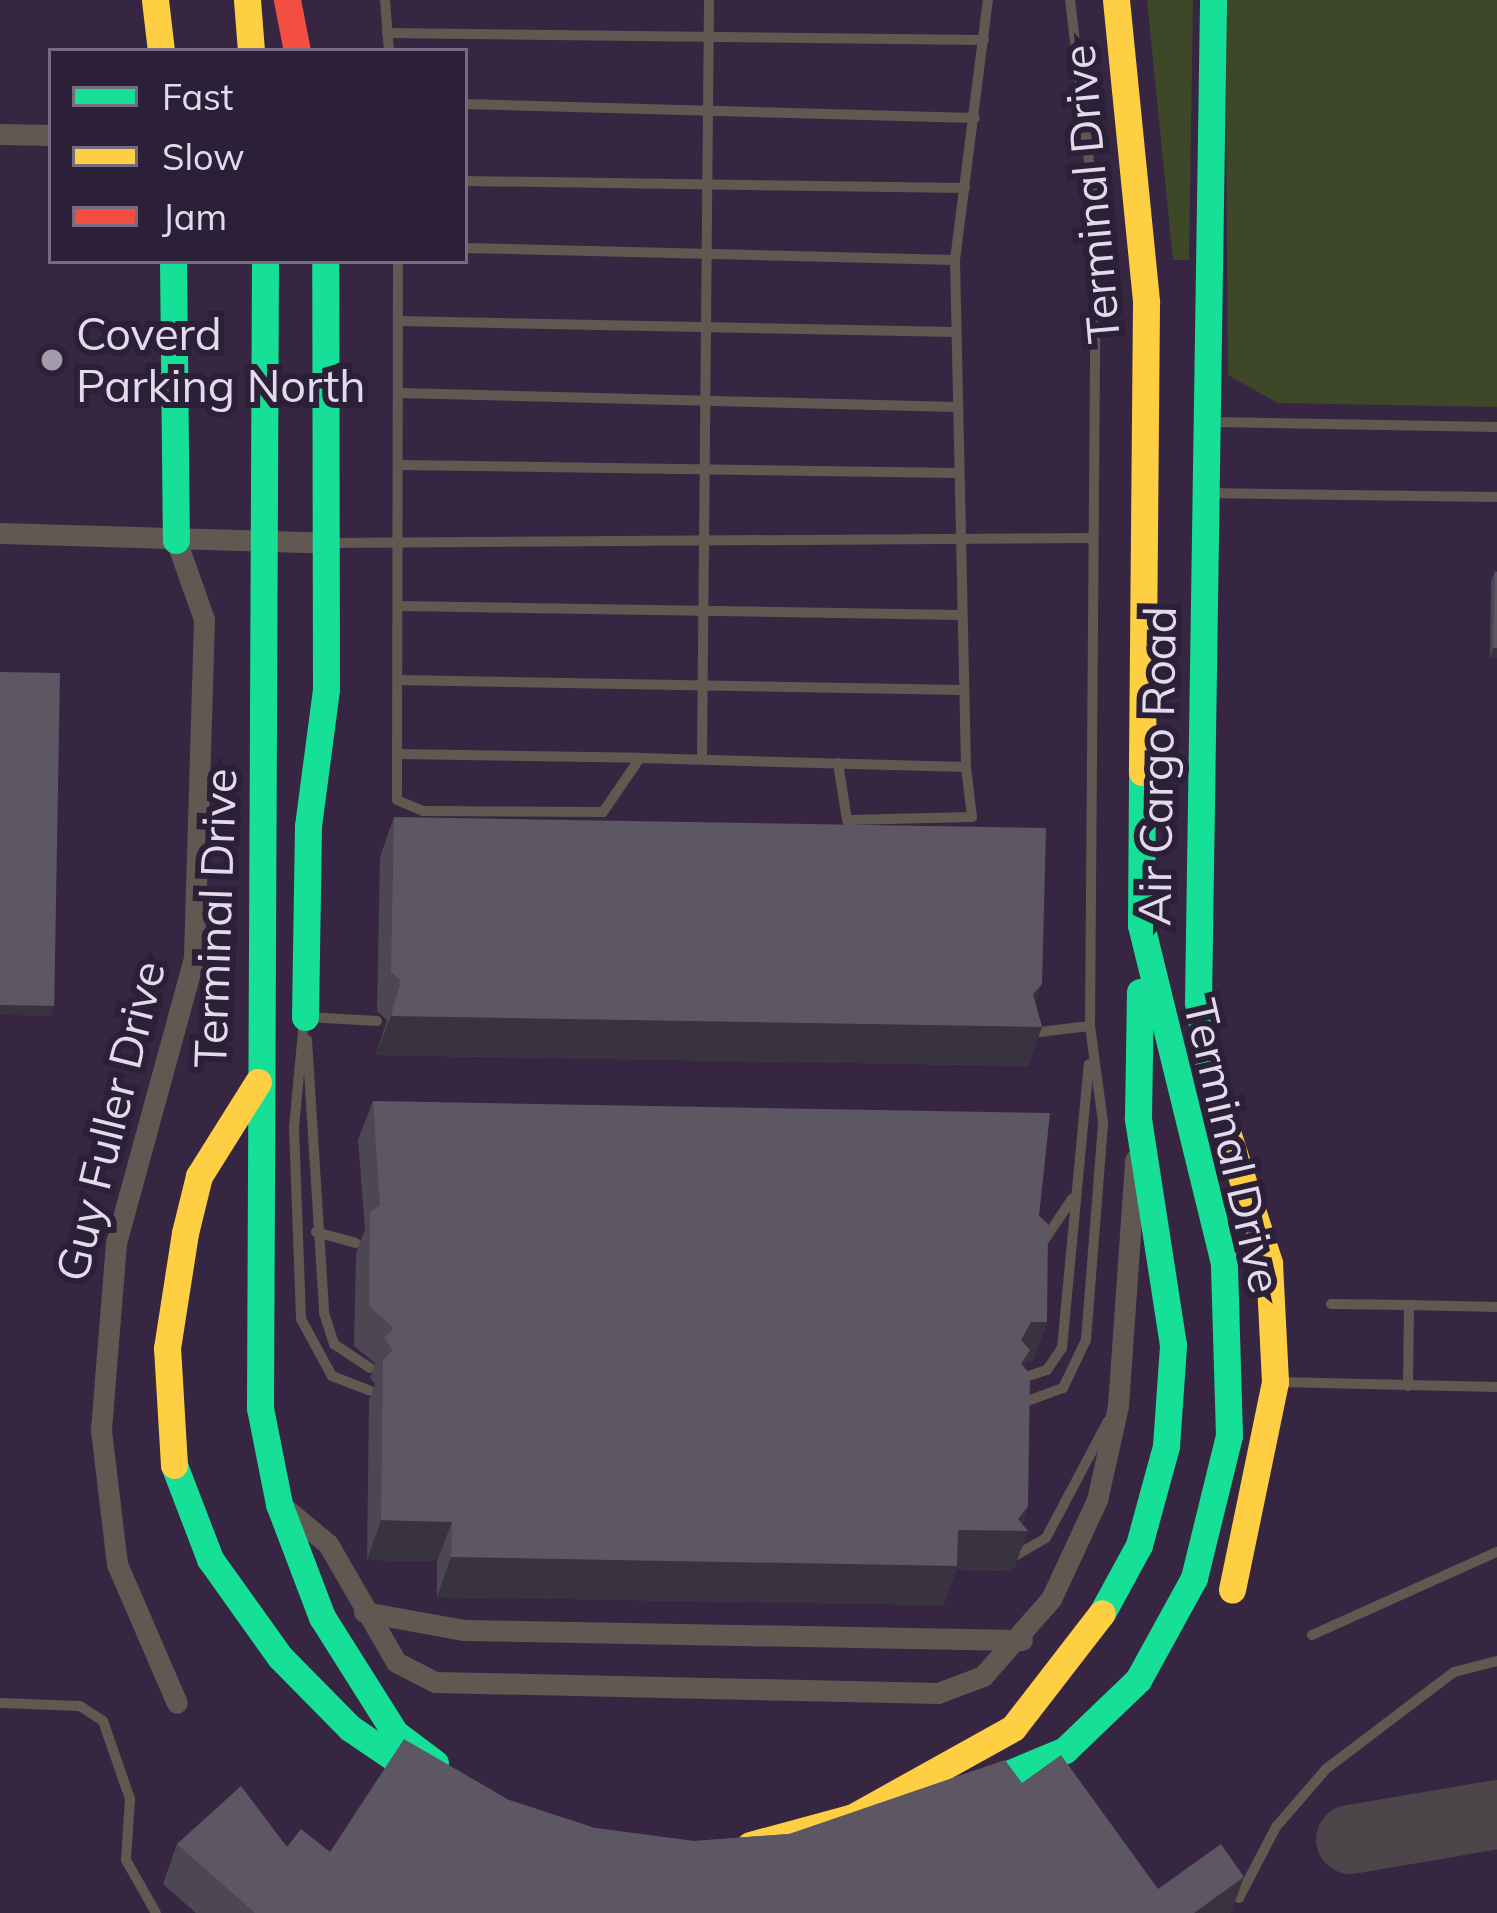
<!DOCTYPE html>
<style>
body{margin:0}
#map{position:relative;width:1497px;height:1913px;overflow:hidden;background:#2c2532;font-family:Mulish,sans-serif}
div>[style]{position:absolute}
.built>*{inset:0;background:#362642}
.green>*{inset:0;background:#3e4828}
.taxiway>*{height:69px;margin:-34.5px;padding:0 34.5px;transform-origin:34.5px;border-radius:34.5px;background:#4c454a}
.lane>*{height:10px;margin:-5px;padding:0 5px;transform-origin:5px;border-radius:5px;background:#605851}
.street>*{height:21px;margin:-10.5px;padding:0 10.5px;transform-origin:10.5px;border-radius:10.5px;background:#605851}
.fast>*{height:27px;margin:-13.5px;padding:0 13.5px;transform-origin:13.5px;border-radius:13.5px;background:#16e098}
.slow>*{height:27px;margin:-13.5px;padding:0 13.5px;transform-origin:13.5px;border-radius:13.5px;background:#ffcf43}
.jam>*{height:27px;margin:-13.5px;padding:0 13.5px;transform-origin:13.5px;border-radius:13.5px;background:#f24e42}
.wall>*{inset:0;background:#4d4753}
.shaded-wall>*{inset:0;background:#39333f;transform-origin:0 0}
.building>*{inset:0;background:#5d5764;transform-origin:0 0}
.dots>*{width:33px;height:33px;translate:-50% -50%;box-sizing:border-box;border:6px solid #2c1f38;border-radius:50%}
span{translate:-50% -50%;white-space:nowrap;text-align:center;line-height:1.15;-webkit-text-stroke:12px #2c1f38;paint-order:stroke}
.street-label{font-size:45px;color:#e3dbeb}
.poi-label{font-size:45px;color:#e3dbeb}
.left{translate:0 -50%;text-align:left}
.legend{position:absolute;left:48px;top:48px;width:420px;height:216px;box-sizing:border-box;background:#2c1f38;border:3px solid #756a80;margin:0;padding:15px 21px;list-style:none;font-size:36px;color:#e3dbeb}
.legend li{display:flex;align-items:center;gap:24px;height:60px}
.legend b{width:60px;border:3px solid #756a80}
</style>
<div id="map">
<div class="built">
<div style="clip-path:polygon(evenodd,0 0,1497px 0,1497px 1913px,0 1913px,0 0,51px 51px,465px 51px,465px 261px,51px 261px,51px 51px)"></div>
</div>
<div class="green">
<div style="clip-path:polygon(1147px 0,1193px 0,1189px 260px,1173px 260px)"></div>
<div style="clip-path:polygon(1225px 0,1497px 0,1497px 407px,1278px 403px,1228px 375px)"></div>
</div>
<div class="taxiway">
<div style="left:1350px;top:1839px;width:149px;rotate:-9.7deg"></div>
</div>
<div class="lane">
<div style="left:385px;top:0;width:51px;rotate:85.5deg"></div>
<div style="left:387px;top:33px;width:597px;rotate:0.67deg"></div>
<div style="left:465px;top:104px;width:510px;rotate:1.57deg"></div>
<div style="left:465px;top:181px;width:500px;rotate:0.8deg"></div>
<div style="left:465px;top:248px;width:490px;rotate:1.4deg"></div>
<div style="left:398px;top:261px;width:539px;rotate:90.11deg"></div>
<div style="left:397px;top:800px;width:28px;rotate:23deg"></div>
<div style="left:423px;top:811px;width:180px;rotate:0.3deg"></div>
<div style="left:603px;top:812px;width:65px;rotate:-55.6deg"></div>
<div style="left:640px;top:758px;width:326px;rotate:1.6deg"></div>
<div style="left:966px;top:767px;width:507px;rotate:-91.24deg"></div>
<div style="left:955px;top:260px;width:262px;rotate:-82.8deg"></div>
<div style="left:399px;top:321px;width:557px;rotate:1.13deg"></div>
<div style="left:399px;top:393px;width:558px;rotate:1.44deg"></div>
<div style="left:1212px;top:422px;width:285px;rotate:1deg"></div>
<div style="left:400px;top:465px;width:558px;rotate:0.82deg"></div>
<div style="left:1206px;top:493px;width:291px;rotate:0.8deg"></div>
<div style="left:329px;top:543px;width:761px;rotate:-0.38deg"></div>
<div style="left:400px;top:606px;width:561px;rotate:0.92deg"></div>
<div style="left:399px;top:680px;width:565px;rotate:1.01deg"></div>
<div style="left:397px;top:754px;width:243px;rotate:0.9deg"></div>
<div style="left:702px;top:758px;width:758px;rotate:-89.47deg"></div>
<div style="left:838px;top:763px;width:58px;rotate:81deg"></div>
<div style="left:847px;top:820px;width:125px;rotate:-1.4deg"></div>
<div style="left:972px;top:817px;width:50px;rotate:-96.8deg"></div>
<div style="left:308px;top:1017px;width:69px;rotate:3.3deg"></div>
<div style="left:304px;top:1020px;width:107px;rotate:95.3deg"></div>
<div style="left:294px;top:1127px;width:192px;rotate:87.9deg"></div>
<div style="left:301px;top:1319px;width:65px;rotate:61.5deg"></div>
<div style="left:332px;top:1376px;width:40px;rotate:21deg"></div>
<div style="left:1031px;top:1033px;width:59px;rotate:-6.8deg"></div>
<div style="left:307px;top:1040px;width:274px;rotate:86.4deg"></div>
<div style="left:324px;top:1313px;width:33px;rotate:72deg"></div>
<div style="left:334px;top:1344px;width:43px;rotate:33.7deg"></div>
<div style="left:316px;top:1232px;width:41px;rotate:15.4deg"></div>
<div style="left:1037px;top:1251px;width:63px;rotate:-56.1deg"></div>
<div style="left:1331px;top:1304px;width:78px;rotate:0.7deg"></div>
<div style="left:1016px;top:1380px;width:33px;rotate:-18deg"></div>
<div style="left:1047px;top:1370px;width:27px;rotate:-56deg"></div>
<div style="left:1062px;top:1348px;width:285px;rotate:-84.6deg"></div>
<div style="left:1278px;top:1382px;width:219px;rotate:1.3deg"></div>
<div style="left:1408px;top:1386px;width:81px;rotate:-89.3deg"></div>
<div style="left:1409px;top:1305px;width:88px;rotate:1.3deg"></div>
<div style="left:1019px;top:1404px;width:47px;rotate:-20deg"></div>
<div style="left:1063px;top:1388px;width:53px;rotate:-64.4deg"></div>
<div style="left:1086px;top:1340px;width:219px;rotate:-85.5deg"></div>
<div style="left:1103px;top:1122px;width:97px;rotate:-97.7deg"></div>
<div style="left:1090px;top:1026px;width:805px;rotate:-89.57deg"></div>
<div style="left:1096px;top:221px;width:223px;rotate:-96.7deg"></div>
<div style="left:1013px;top:1557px;width:38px;rotate:-30deg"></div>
<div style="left:1046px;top:1538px;width:132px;rotate:-62.1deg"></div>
<div style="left:1312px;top:1635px;width:203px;rotate:-24.2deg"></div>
<div style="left:0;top:1703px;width:80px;rotate:2.1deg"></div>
<div style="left:80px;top:1706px;width:27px;rotate:33deg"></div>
<div style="left:103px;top:1721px;width:83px;rotate:70.9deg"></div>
<div style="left:130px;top:1799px;width:61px;rotate:93.8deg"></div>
<div style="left:126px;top:1860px;width:61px;rotate:60.5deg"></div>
<div style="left:1239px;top:1898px;width:80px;rotate:-62.5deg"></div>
<div style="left:1276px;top:1827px;width:77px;rotate:-49.2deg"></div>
<div style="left:1326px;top:1769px;width:161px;rotate:-37.2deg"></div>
<div style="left:1454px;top:1672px;width:44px;rotate:-14.3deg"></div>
</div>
<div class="street">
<div style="left:0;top:134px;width:51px;rotate:1.1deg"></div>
<div style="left:0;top:533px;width:329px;rotate:1.7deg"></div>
<div style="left:176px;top:540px;width:84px;rotate:70.5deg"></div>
<div style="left:204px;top:619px;width:339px;rotate:91.7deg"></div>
<div style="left:194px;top:958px;width:295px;rotate:105.3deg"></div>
<div style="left:116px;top:1243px;width:188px;rotate:94.6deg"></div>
<div style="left:101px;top:1430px;width:135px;rotate:83.2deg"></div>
<div style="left:117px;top:1564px;width:151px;rotate:66.7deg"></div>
<div style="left:281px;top:1505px;width:61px;rotate:39.7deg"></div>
<div style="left:328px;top:1544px;width:136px;rotate:60deg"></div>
<div style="left:396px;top:1662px;width:44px;rotate:27.1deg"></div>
<div style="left:435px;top:1682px;width:503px;rotate:1.25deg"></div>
<div style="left:938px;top:1693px;width:48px;rotate:-20.7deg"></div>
<div style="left:983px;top:1676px;width:103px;rotate:-48.6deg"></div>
<div style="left:1051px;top:1599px;width:109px;rotate:-65.1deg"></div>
<div style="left:1097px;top:1500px;width:96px;rotate:-77.4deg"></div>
<div style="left:1118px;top:1406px;width:247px;rotate:-86deg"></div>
<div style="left:364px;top:1612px;width:102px;rotate:10.2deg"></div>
<div style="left:464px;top:1630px;width:558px;rotate:1.03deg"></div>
</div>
<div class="fast">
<div style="left:173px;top:261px;width:279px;rotate:89.4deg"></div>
<div style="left:265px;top:261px;width:1147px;rotate:90.25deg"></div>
<div style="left:260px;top:1408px;width:98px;rotate:78.8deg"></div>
<div style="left:279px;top:1504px;width:121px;rotate:69.2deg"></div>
<div style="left:322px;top:1617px;width:137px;rotate:57.8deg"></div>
<div style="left:395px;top:1733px;width:50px;rotate:36.9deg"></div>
<div style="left:305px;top:1017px;width:191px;rotate:-89.1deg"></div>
<div style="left:308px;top:826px;width:138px;rotate:-82.5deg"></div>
<div style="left:326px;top:689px;width:428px;rotate:-90.1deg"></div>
<div style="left:1212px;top:1085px;width:84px;rotate:-99.6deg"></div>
<div style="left:1198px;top:1002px;width:1002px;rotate:-89.14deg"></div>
<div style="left:174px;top:1465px;width:101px;rotate:69deg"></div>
<div style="left:210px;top:1559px;width:120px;rotate:54.5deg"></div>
<div style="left:280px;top:1657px;width:100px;rotate:45.4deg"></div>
<div style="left:350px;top:1728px;width:91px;rotate:34.2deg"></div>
<div style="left:1102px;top:1613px;width:77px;rotate:-61.4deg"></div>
<div style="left:1139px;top:1545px;width:103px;rotate:-74.7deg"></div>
<div style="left:1166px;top:1446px;width:101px;rotate:-86deg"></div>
<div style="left:1173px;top:1345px;width:230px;rotate:-98.8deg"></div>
<div style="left:1138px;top:1118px;width:126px;rotate:-89.1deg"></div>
<div style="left:979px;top:1786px;width:93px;rotate:-22.7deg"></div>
<div style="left:1065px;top:1750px;width:101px;rotate:-43.8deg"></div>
<div style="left:1138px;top:1680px;width:116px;rotate:-61.2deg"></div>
<div style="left:1194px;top:1578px;width:147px;rotate:-76.2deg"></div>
<div style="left:1229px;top:1435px;width:172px;rotate:-91.7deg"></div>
<div style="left:1224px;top:1263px;width:348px;rotate:-103.8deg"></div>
<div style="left:1141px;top:925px;width:153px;rotate:-89.6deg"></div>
</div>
<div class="slow">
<div style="left:155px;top:0;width:51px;rotate:83.3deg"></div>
<div style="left:247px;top:0;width:51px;rotate:85.5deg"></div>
<div style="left:1116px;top:0;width:304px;rotate:84.3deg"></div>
<div style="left:1146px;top:303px;width:469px;rotate:90.5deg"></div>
<div style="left:1212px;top:1085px;width:187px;rotate:72.2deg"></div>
<div style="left:1269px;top:1263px;width:119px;rotate:87.1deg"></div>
<div style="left:1275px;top:1382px;width:212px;rotate:101.7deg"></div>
<div style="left:174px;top:1465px;width:117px;rotate:-93.4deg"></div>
<div style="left:167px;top:1348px;width:116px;rotate:-81.1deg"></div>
<div style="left:185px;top:1233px;width:59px;rotate:-76.2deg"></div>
<div style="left:199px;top:1176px;width:111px;rotate:-57.9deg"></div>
<div style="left:750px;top:1845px;width:107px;rotate:-15.2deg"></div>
<div style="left:853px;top:1817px;width:183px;rotate:-29.1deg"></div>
<div style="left:1013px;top:1728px;width:145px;rotate:-52.3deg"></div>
</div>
<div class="jam">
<div style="left:287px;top:0;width:52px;rotate:78.9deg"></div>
</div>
<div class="wall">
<div style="clip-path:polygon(1495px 571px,1497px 658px,1490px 658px,1491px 582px)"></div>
<div style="clip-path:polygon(394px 817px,1035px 1003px,1042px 1027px,1028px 1066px,376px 1055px,387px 1020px,377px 1011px,380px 857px)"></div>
<div style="clip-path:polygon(373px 1101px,1039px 1216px,1047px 1322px,1032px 1362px,1026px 1362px,1024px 1368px,1028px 1506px,1022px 1524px,1028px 1531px,1013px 1571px,956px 1570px,943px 1605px,437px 1597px,437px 1561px,367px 1560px,369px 1400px,375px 1384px,370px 1378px,375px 1363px,354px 1346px,356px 1253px,365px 1229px,358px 1140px)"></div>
<div style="clip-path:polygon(1022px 1783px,1158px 1889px,1231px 1913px,196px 1913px,163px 1884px,177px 1844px,287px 1847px,330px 1852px,509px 1800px,595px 1828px,694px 1841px,789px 1834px)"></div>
</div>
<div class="shaded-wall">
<div style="clip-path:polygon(1493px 648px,1497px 648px,1497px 658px,1490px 658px)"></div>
<div style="clip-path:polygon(1042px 984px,1028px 1023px,1042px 1027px,1028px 1066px,376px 1055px,391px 1016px,1033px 994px)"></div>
<div style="left:0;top:1005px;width:52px;height:10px;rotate:1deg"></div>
<div style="clip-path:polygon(1031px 1322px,1047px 1322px,1032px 1362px,1026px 1362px,1016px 1390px,1021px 1340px)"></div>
<div style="clip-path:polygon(1028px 1506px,1019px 1531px,1028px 1531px,1013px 1571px,956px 1570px,943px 1605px,437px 1597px,451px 1557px,958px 1530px,1018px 1519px)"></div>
<div style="clip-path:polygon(381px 1520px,452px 1522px,437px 1561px,367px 1560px)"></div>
<div style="clip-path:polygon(1244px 1877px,1231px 1913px,1194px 1913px)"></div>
</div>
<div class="building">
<div style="clip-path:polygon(1495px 571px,1497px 572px,1497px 648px,1493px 648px)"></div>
<div style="left:0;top:672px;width:60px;height:333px;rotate:1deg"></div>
<div style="clip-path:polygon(394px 817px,1046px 828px,1042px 984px,1033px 994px,1042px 1027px,391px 1016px,401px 981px,391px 972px)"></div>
<div style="clip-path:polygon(373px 1101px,1050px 1113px,1039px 1216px,1048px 1224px,1047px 1322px,1031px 1322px,1021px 1340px,1030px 1350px,1021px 1364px,1030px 1374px,1028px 1506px,1018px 1519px,1028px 1531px,958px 1530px,957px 1566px,613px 1560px,451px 1557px,452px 1522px,381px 1520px,383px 1360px,393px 1350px,384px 1338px,394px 1328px,369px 1306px,370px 1213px,380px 1205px)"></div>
<div style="clip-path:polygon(404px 1739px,509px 1800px,595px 1828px,694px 1841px,789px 1834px,1005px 1760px,1022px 1783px,1061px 1755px,1158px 1889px,1221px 1844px,1244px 1877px,1194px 1913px,255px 1913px,177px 1844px,241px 1786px,287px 1847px,301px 1829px,330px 1852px)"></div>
</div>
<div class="dots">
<div style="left:52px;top:360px;background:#a39baa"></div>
</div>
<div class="street-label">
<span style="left:1091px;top:194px;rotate:-95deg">Terminal Drive</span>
<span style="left:1157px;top:766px;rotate:-89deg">Air Cargo Road</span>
<span style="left:215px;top:918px;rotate:-88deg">Terminal Drive</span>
<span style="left:110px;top:1121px;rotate:-76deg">Guy Fuller Drive</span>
<span style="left:1233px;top:1146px;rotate:77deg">Terminal Drive</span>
</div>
<div class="poi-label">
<span class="left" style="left:76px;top:360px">Coverd<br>Parking North</span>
</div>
<ul class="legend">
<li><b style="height:15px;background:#16e098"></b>Fast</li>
<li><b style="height:15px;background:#ffcf43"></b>Slow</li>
<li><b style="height:15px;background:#f24e42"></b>Jam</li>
</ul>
</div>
